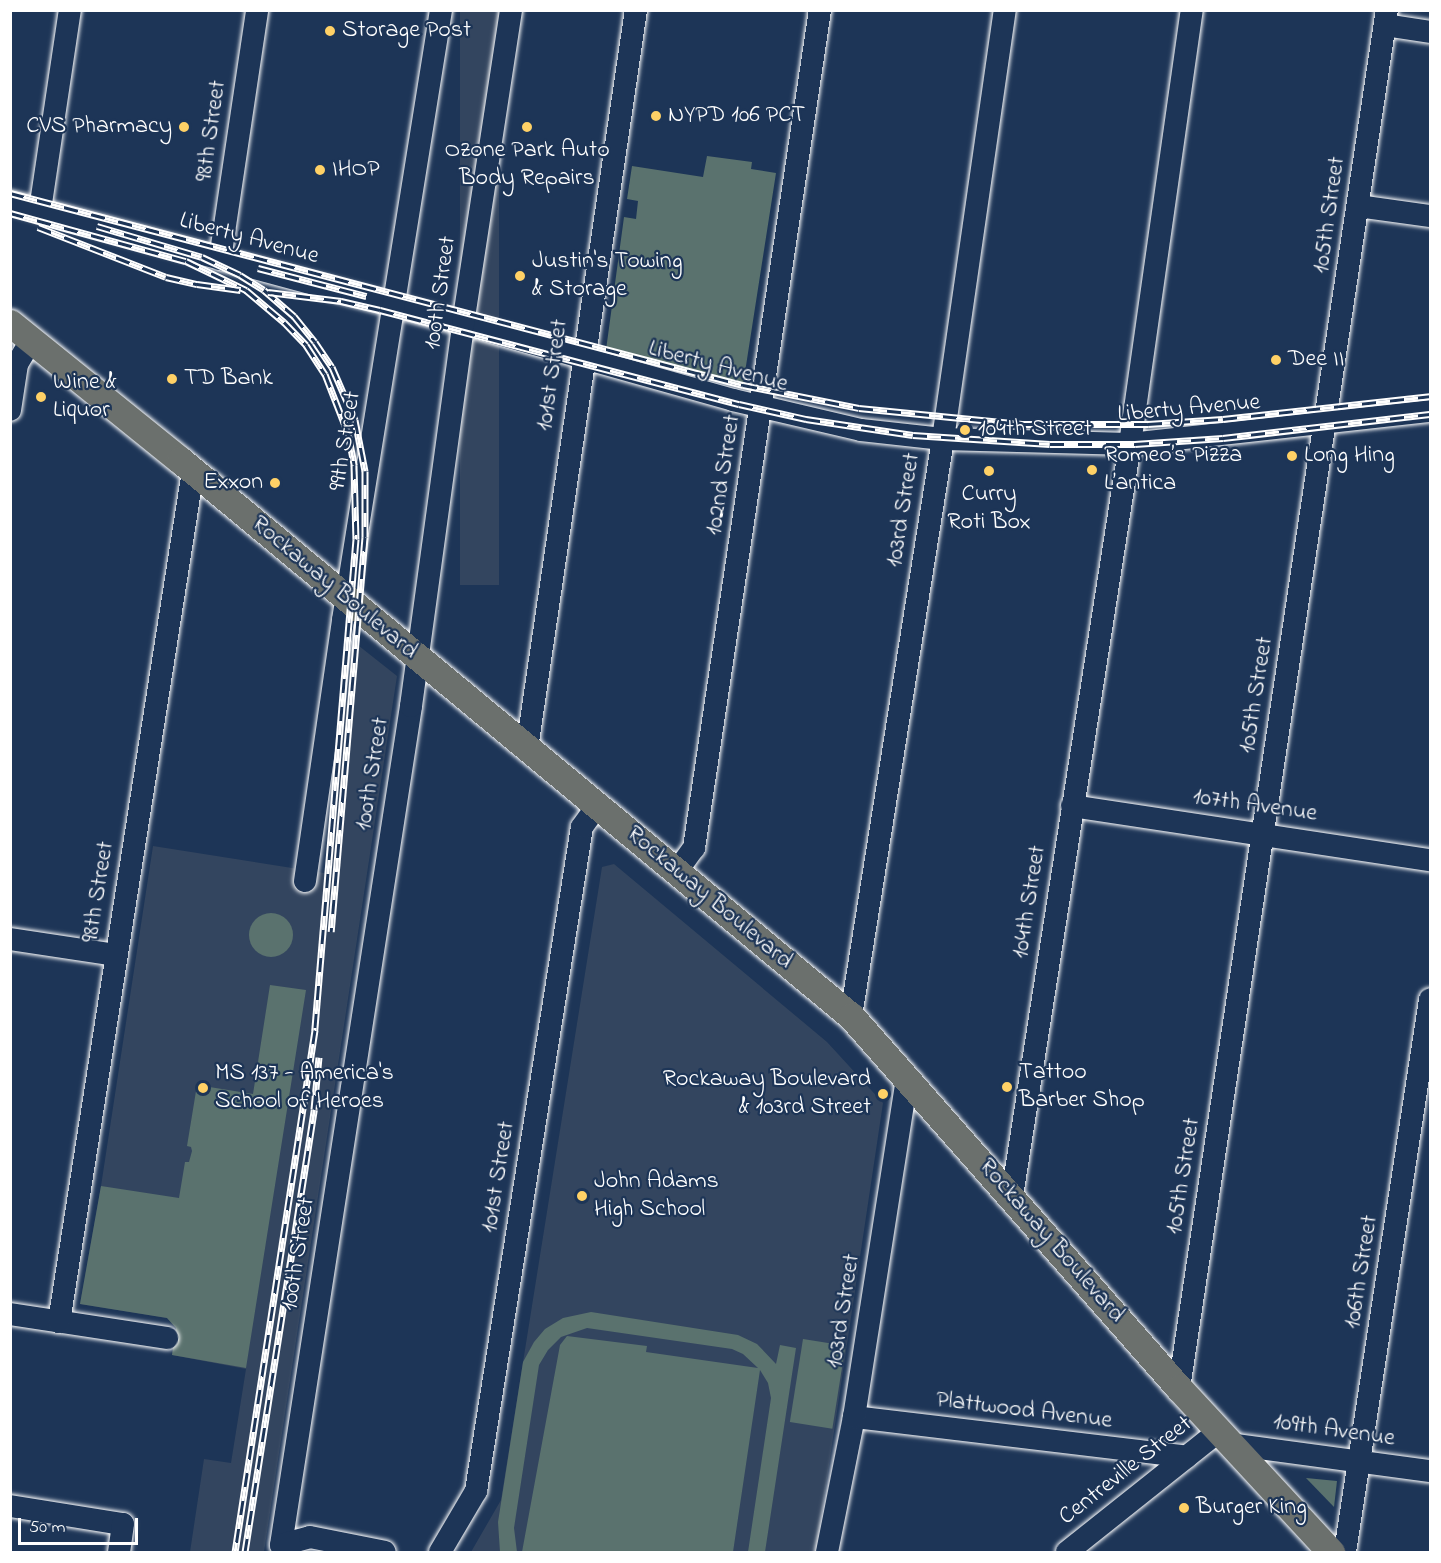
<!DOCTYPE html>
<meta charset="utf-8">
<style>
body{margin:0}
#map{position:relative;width:1441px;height:1563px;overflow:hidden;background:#1d3557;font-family:"Indie Flower",sans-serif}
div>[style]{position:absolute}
.built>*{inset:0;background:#33455f;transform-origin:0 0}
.green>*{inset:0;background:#5a726e;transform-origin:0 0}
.round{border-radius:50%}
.roads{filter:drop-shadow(0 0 2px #fff) drop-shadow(0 0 2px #fff)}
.minor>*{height:22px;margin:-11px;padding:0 11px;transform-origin:11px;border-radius:11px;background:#1d3557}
.major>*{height:27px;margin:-13.5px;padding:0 13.5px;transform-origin:13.5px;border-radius:13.5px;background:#6b706d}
.rail>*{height:7px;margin-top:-3.5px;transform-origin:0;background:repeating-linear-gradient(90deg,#1d3557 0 14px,#fff 0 28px);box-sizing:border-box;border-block:2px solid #fff}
.dots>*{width:16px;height:16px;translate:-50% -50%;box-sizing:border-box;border:3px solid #1d3557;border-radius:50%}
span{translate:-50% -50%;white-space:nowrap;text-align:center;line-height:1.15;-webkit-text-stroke:4.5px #1d3557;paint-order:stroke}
.poi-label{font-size:24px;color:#fff}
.left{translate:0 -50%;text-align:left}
.right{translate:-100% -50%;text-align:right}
.street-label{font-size:24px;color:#fff}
.frame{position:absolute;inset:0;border:12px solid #fff;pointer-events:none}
.scale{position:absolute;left:18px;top:1518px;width:120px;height:27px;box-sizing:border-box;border:3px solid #fff;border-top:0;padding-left:8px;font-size:18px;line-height:21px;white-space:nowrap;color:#fff;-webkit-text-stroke:4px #1d3557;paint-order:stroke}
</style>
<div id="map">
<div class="built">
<div style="left:460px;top:11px;width:39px;height:574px"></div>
<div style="clip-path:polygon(354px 642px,397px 676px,264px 1552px,190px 1552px,204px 1459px,231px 1463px,246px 1369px,172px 1355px,176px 1328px,167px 1318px,80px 1304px,101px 1186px,153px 846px,324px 873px)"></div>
<div style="clip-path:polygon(614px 864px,827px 1042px,883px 1103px,816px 1552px,471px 1552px,501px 1500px,602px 867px)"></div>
</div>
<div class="green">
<div style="clip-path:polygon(707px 156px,752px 162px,751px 169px,776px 173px,743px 385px,606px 350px,624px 217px,636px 219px,638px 201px,627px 199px,632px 166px,703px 177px)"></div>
<div class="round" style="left:249px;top:913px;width:44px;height:44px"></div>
<div style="clip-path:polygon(270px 985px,306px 990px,246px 1368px,172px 1355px,176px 1328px,167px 1318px,80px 1304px,101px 1186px,179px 1198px,185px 1162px,189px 1162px,192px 1151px,191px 1147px,187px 1146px,197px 1085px,253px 1094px)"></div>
<div style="clip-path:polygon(591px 1312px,738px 1335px,757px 1344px,776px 1364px,780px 1345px,796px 1348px,765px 1552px,748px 1552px,771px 1398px,768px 1383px,760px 1370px,733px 1552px,522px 1552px,560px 1345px,567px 1336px,647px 1346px,646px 1352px,758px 1368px,743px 1354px,732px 1349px,587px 1328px,561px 1337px,548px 1350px,539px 1365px,514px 1528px,517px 1552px,500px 1552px,498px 1522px,523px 1362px,534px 1342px,545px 1329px,563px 1318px)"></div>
<div style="left:803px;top:1339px;width:43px;height:84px;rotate:9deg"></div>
<div style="clip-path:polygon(1306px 1478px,1337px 1481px,1334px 1507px)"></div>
</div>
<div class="roads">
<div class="minor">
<div style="left:1385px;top:25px;width:46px;rotate:8.8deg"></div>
<div style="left:10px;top:202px;width:469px;rotate:15.1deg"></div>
<div style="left:463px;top:324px;width:280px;rotate:15.7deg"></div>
<div style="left:733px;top:400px;width:131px;rotate:13.2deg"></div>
<div style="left:861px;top:430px;width:82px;rotate:6.3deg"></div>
<div style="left:943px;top:439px;width:187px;rotate:1.5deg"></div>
<div style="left:1130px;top:444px;width:302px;rotate:-6.3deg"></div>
<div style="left:1358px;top:206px;width:73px;rotate:7.9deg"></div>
<div style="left:40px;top:210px;width:202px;rotate:-81.5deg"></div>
<div style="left:220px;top:259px;width:252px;rotate:-81.5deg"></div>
<div style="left:10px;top:410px;width:47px;rotate:-81.3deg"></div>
<div style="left:17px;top:364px;width:27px;rotate:-59deg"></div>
<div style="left:527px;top:748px;width:746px;rotate:-81.6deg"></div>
<div style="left:1072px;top:806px;width:362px;rotate:8.6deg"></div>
<div style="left:677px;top:871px;width:29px;rotate:-54deg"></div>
<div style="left:694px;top:848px;width:847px;rotate:-81.45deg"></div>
<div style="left:305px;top:881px;width:264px;rotate:-81.7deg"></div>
<div style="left:343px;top:620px;width:618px;rotate:-80.87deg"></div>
<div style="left:10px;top:939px;width:107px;rotate:8.6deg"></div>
<div style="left:851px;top:1016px;width:584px;rotate:-80.94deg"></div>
<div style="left:943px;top:439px;width:433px;rotate:-81.8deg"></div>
<div style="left:1012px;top:1196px;width:761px;rotate:-81.08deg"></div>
<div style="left:1130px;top:444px;width:438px;rotate:-81.9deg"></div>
<div style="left:10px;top:1314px;width:159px;rotate:8.7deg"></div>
<div style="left:59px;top:1322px;width:861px;rotate:-81.05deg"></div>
<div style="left:1179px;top:1388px;width:1394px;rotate:-81.42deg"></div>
<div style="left:854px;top:1417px;width:335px;rotate:6.8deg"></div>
<div style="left:1230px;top:1444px;width:202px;rotate:7.7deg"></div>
<div style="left:10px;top:1506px;width:114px;rotate:9.1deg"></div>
<div style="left:123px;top:1524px;width:28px;rotate:98deg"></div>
<div style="left:281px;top:1545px;width:849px;rotate:-81.19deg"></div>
<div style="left:411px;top:706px;width:386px;rotate:-82.2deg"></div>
<div style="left:463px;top:324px;width:318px;rotate:-81.3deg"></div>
<div style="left:281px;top:1545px;width:30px;rotate:-15deg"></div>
<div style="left:310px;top:1537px;width:76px;rotate:11.3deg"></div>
<div style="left:440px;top:1552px;width:71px;rotate:-59.5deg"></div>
<div style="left:476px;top:1491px;width:672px;rotate:-80.93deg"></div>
<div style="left:582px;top:827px;width:26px;rotate:-54deg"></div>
<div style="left:827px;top:1552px;width:138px;rotate:-78.7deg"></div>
<div style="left:854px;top:1417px;width:344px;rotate:-81.1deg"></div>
<div style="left:1067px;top:1552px;width:194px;rotate:-38.5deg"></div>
<div style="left:1345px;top:1552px;width:559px;rotate:-81.25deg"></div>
</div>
<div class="major">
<div style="left:10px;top:323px;width:218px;rotate:38.9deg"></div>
<div style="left:180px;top:460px;width:871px;rotate:39.65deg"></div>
<div style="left:851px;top:1016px;width:496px;rotate:48.6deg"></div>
<div style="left:1179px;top:1388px;width:224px;rotate:47.2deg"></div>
</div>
</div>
<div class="rail">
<div style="left:10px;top:193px;width:758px;rotate:14.68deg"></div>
<div style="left:743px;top:385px;width:118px;rotate:11.2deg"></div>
<div style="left:859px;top:408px;width:164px;rotate:5.6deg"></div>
<div style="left:1022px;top:424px;width:126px"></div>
<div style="left:1148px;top:424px;width:75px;rotate:-3.8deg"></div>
<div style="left:1223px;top:419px;width:208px;rotate:-6.3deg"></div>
<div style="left:10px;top:213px;width:182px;rotate:15.3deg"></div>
<div style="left:186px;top:261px;width:67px;rotate:25.8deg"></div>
<div style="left:246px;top:290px;width:50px;rotate:40.1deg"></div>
<div style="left:284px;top:322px;width:32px;rotate:46deg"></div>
<div style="left:306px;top:345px;width:35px;rotate:57deg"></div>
<div style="left:325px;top:374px;width:63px;rotate:68.7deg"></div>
<div style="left:348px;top:433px;width:33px;rotate:79deg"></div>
<div style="left:354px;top:465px;width:74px;rotate:88.5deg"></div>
<div style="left:356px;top:539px;width:493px;rotate:94.8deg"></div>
<div style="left:315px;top:1030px;width:528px;rotate:98.71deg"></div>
<div style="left:97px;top:226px;width:109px;rotate:16.4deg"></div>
<div style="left:202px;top:257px;width:42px;rotate:25.3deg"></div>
<div style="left:240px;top:275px;width:28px;rotate:32deg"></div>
<div style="left:264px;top:290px;width:40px;rotate:41deg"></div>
<div style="left:294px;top:316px;width:33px;rotate:51deg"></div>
<div style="left:315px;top:342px;width:30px;rotate:56deg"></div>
<div style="left:332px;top:367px;width:58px;rotate:66.5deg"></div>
<div style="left:355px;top:420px;width:52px;rotate:78.9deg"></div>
<div style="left:365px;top:471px;width:66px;rotate:90deg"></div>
<div style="left:365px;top:537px;width:396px;rotate:94.9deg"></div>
<div style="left:38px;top:227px;width:137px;rotate:21.3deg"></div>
<div style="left:166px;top:277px;width:32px;rotate:13deg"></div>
<div style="left:197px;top:284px;width:44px;rotate:7.8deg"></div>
<div style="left:258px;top:268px;width:112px;rotate:14.5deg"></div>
<div style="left:268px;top:292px;width:74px;rotate:7deg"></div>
<div style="left:341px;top:301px;width:40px;rotate:13deg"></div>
<div style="left:380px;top:310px;width:371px;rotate:14.7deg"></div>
<div style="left:739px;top:404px;width:69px;rotate:12.6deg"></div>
<div style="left:806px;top:419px;width:108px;rotate:8.5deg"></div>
<div style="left:913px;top:435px;width:137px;rotate:3.8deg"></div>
<div style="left:1050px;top:444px;width:85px"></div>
<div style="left:1135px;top:444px;width:88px;rotate:-3.9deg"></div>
<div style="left:1223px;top:438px;width:208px;rotate:-6.6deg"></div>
<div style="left:245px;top:1552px;width:448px;rotate:-81.1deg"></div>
<div style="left:314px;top:1109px;width:52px;rotate:-84.5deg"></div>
</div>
<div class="dots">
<div style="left:330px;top:31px;background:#ffd166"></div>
<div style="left:656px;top:116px;background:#ffd166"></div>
<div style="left:184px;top:127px;background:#ffd166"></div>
<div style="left:527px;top:127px;background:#ffd166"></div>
<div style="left:320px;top:170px;background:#ffd166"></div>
<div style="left:520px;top:276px;background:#ffd166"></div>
<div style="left:1276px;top:360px;background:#ffd166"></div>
<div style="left:172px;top:379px;background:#ffd166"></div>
<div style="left:41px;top:397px;background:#ffd166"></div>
<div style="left:965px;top:430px;background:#ffd166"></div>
<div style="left:1292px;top:456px;background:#ffd166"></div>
<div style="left:1092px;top:470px;background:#ffd166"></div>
<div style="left:989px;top:471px;background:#ffd166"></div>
<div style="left:275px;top:483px;background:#ffd166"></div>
<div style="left:1007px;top:1087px;background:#ffd166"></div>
<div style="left:203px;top:1088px;background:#ffd166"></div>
<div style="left:883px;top:1094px;background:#ffd166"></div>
<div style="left:582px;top:1196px;background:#ffd166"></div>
<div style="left:1184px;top:1508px;background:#ffd166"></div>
</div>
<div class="poi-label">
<span class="left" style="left:342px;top:31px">Storage Post</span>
<span class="left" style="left:668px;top:116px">NYPD 106 PCT</span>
<span class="right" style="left:172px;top:127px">CVS Pharmacy</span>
<span style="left:527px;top:165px">Ozone Park Auto<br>Body Repairs</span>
<span class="left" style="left:332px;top:170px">IHOP</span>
<span class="left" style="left:532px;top:276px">Justin's Towing<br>&amp; Storage</span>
<span class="left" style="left:1288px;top:360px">Dee II</span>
<span class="left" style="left:184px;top:379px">TD Bank</span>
<span class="left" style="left:53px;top:397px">Wine &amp;<br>Liquor</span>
<span class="left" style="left:978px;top:430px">104th Street</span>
<span class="left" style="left:1104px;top:470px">Romeo’s Pizza<br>L’antica</span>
<span class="left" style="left:1304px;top:456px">Long Hing</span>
<span class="right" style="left:263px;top:483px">Exxon</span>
<span style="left:989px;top:509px">Curry<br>Roti Box</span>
<span class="left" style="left:1019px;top:1087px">Tattoo<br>Barber Shop</span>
<span class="left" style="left:215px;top:1088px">MS 137 - America's<br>School of Heroes</span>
<span class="right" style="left:871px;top:1094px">Rockaway Boulevard<br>&amp; 103rd Street</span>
<span class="left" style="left:594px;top:1196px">John Adams<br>High School</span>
<span class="left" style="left:1196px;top:1508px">Burger King</span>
</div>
<div class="street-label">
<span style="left:212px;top:131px;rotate:-82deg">98th Street</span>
<span style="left:1330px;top:215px;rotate:-82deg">105th Street</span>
<span style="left:249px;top:239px;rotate:15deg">Liberty Avenue</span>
<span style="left:441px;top:293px;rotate:-82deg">100th Street</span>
<span style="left:718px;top:367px;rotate:15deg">Liberty Avenue</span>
<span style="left:553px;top:375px;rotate:-82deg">101st Street</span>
<span style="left:1189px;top:409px;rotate:-5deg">Liberty Avenue</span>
<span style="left:346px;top:441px;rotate:-81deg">99th Street</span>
<span style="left:724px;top:475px;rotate:-81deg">102nd Street</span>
<span style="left:904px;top:510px;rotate:-81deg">103rd Street</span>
<span style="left:334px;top:588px;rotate:40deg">Rockaway Boulevard</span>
<span style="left:1257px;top:695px;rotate:-81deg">105th Street</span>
<span style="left:373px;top:774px;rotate:-81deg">100th Street</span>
<span style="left:1255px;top:806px;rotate:8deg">107th Avenue</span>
<span style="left:99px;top:892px;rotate:-81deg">98th Street</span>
<span style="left:709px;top:898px;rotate:40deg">Rockaway Boulevard</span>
<span style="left:1030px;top:902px;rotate:-81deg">104th Street</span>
<span style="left:1184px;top:1176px;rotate:-81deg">105th Street</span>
<span style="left:499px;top:1177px;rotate:-81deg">101st Street</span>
<span style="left:1051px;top:1241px;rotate:49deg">Rockaway Boulevard</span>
<span style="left:299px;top:1254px;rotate:-81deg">100th Street</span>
<span style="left:1362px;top:1272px;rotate:-81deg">106th Street</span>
<span style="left:844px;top:1311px;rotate:-81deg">103rd Street</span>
<span style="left:1024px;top:1411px;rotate:7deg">Plattwood Avenue</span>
<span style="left:1334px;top:1431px;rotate:8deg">109th Avenue</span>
<span style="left:1126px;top:1471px;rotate:-38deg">Centreville Street</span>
</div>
<div class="frame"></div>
<div class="scale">50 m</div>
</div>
